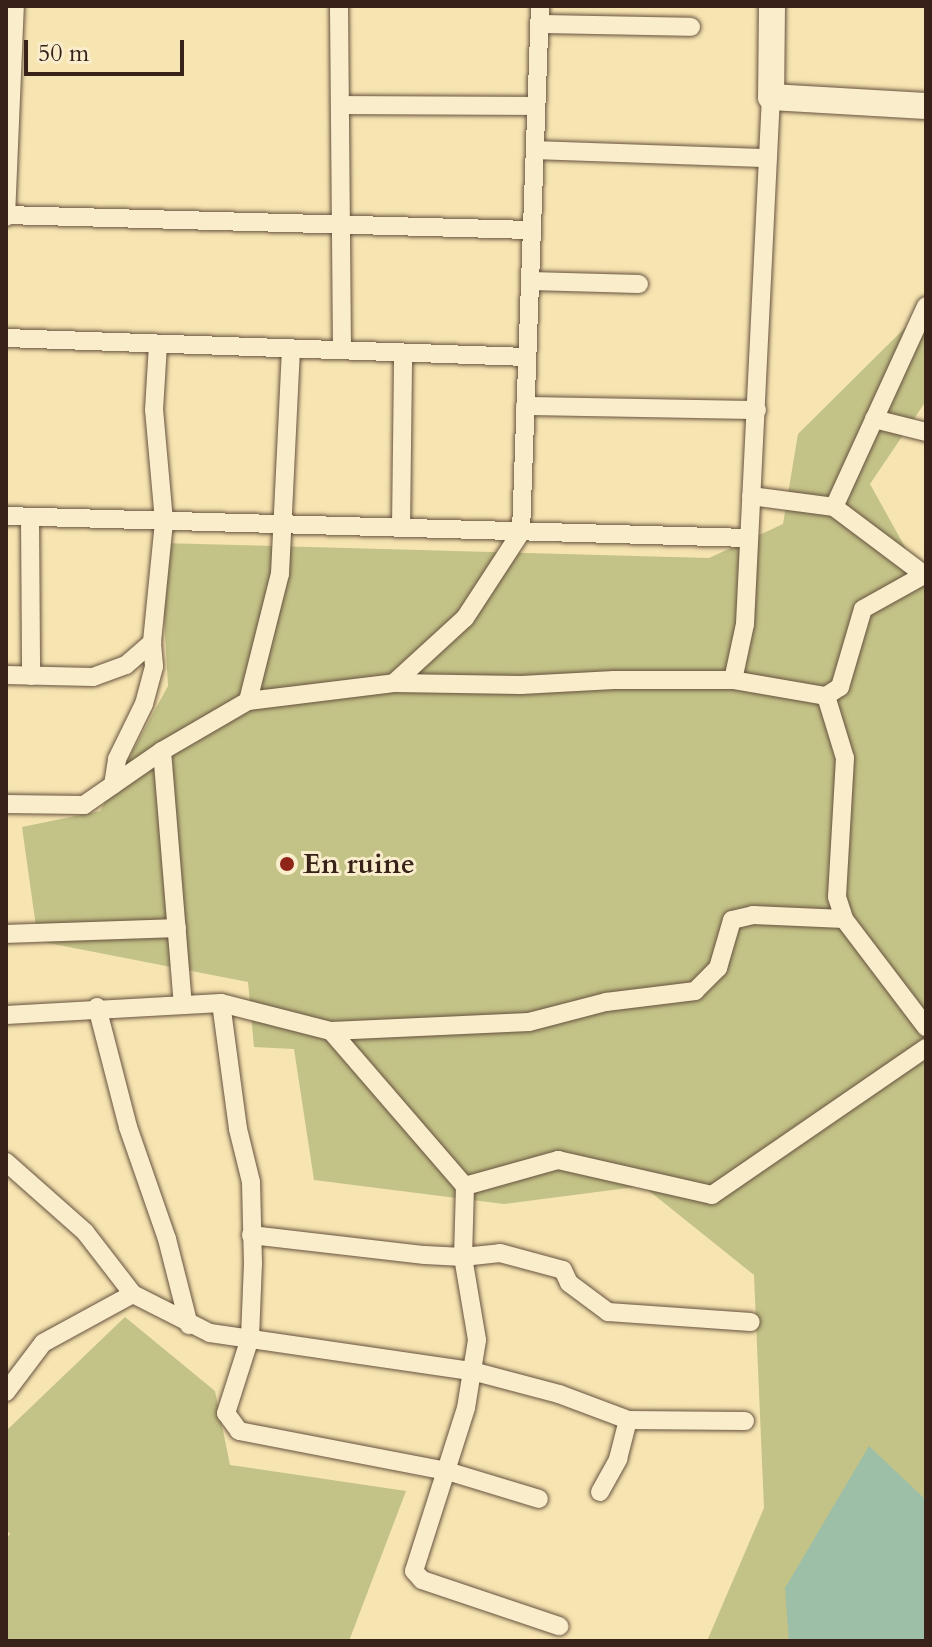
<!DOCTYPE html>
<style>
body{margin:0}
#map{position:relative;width:932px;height:1647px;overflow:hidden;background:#f6e4b1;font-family:Cardo,serif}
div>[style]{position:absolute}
.green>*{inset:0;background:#c3c287}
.water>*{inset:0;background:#9dbfa8}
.roads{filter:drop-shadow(0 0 2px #67523f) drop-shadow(0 0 2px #67523f)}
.street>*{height:18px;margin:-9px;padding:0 9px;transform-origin:9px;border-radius:9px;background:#f9edcc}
.secondary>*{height:26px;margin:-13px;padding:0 13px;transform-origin:13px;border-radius:13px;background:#f9edcc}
.dots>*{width:22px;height:22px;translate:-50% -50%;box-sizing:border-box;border:4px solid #f9edcc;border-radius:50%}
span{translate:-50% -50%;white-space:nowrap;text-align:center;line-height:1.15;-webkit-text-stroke:6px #f9edcc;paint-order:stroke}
.poi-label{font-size:28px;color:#372119;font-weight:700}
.left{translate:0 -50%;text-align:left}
.frame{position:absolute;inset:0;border:8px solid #372119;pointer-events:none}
.scale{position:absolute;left:24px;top:40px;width:160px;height:36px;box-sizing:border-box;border:4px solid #372119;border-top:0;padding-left:10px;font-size:24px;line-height:28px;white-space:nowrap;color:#372119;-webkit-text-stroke:6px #f9edcc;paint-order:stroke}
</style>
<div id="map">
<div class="green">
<div style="clip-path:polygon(926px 307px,926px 401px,870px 484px,926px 585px,926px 1641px,707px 1641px,764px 1508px,754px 1275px,643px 1186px,504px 1204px,314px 1180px,294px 1049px,254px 1047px,248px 982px,38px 941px,22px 827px,100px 811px,168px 686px,160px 543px,709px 558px,783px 524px,798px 434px)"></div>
<div style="clip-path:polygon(125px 1317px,215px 1391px,230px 1465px,406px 1491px,349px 1641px,6px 1641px,6px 1539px,10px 1534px,6px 1529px,6px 1431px)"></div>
</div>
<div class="water">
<div style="clip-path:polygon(869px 1446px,926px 1500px,926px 1641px,789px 1641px,785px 1588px)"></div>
</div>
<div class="roads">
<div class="street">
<div style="left:339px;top:6px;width:344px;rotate:89.5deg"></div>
<div style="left:539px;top:24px;width:152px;rotate:1.1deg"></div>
<div style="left:340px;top:105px;width:196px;rotate:0.3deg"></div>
<div style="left:535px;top:150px;width:233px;rotate:2deg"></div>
<div style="left:6px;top:215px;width:525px;rotate:1.64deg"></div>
<div style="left:6px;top:217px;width:211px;rotate:-87.6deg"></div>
<div style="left:530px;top:281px;width:109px;rotate:1.6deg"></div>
<div style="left:6px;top:338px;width:521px;rotate:2.09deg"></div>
<div style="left:525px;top:406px;width:232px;rotate:1deg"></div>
<div style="left:874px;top:419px;width:54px;rotate:14deg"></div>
<div style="left:751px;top:496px;width:84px;rotate:7.5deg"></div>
<div style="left:834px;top:507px;width:115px;rotate:36.9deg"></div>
<div style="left:834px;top:507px;width:221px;rotate:-65.4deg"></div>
<div style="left:6px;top:516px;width:742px;rotate:1.7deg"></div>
<div style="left:30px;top:517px;width:159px;rotate:89.6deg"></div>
<div style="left:401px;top:528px;width:175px;rotate:-89.3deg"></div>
<div style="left:6px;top:675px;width:87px;rotate:1.3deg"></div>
<div style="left:93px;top:677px;width:35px;rotate:-20deg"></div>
<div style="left:126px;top:665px;width:35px;rotate:-41deg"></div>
<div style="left:733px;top:680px;width:57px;rotate:-77.9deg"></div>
<div style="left:745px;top:624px;width:528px;rotate:-87.18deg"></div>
<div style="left:394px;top:683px;width:96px;rotate:-42.5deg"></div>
<div style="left:465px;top:618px;width:103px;rotate:-56.9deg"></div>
<div style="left:521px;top:532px;width:526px;rotate:-87.93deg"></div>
<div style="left:826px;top:696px;width:65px;rotate:73deg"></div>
<div style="left:845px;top:758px;width:139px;rotate:93.3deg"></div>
<div style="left:837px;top:897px;width:23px;rotate:72deg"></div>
<div style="left:844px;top:919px;width:136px;rotate:52.8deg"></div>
<div style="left:248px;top:701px;width:131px;rotate:-75.9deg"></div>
<div style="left:280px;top:574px;width:225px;rotate:-87.2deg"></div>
<div style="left:162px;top:751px;width:254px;rotate:85.3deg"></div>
<div style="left:113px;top:785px;width:26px;rotate:-81deg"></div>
<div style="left:117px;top:759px;width:61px;rotate:-63.9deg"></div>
<div style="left:144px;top:704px;width:39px;rotate:-75deg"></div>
<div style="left:154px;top:666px;width:24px;rotate:-95deg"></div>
<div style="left:152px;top:642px;width:122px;rotate:-84.3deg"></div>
<div style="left:164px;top:521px;width:111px;rotate:-95.1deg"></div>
<div style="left:154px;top:410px;width:66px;rotate:-86.5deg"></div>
<div style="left:6px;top:804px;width:78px;rotate:0.7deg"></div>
<div style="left:84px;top:805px;width:95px;rotate:-34.7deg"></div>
<div style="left:162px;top:751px;width:99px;rotate:-30.2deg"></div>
<div style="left:248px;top:701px;width:147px;rotate:-7deg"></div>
<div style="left:394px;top:683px;width:127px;rotate:0.9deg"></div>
<div style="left:521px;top:685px;width:93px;rotate:-3.1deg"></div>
<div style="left:614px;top:680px;width:119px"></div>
<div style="left:733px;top:680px;width:94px;rotate:9.8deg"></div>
<div style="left:826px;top:696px;width:17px;rotate:-33deg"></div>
<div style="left:840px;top:687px;width:81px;rotate:-73.6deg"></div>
<div style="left:863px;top:609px;width:70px;rotate:-29.1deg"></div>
<div style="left:6px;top:934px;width:171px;rotate:-2deg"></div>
<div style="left:221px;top:1003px;width:127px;rotate:82.3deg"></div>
<div style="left:238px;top:1129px;width:55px;rotate:76.2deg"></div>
<div style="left:251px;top:1182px;width:81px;rotate:88.6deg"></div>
<div style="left:253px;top:1263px;width:75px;rotate:92.3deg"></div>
<div style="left:250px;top:1338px;width:79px;rotate:107.7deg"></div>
<div style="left:226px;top:1413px;width:22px;rotate:54deg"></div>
<div style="left:239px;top:1431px;width:212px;rotate:10.9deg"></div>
<div style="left:447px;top:1471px;width:96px;rotate:16.9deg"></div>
<div style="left:97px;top:1007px;width:124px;rotate:75.5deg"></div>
<div style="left:128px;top:1127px;width:119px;rotate:70.8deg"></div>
<div style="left:167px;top:1239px;width:89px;rotate:75.7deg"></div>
<div style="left:6px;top:1015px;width:215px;rotate:-3.2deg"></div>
<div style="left:221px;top:1003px;width:114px;rotate:14.3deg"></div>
<div style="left:331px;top:1031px;width:205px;rotate:49.2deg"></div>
<div style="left:465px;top:1186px;width:71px;rotate:91.6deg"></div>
<div style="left:463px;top:1257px;width:84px;rotate:80.4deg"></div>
<div style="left:477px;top:1340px;width:69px;rotate:99.2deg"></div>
<div style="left:466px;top:1408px;width:171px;rotate:107.7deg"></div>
<div style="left:414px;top:1571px;width:12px;rotate:48deg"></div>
<div style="left:422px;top:1580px;width:145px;rotate:18.6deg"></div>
<div style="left:331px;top:1031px;width:198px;rotate:-2.6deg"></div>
<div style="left:529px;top:1022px;width:80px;rotate:-14.6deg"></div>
<div style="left:606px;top:1002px;width:90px;rotate:-7deg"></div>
<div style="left:695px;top:991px;width:33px;rotate:-45deg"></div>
<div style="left:718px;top:968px;width:50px;rotate:-73.7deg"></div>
<div style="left:732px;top:920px;width:22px;rotate:-13deg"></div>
<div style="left:753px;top:915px;width:91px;rotate:2.5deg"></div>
<div style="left:6px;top:1162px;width:106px;rotate:41.5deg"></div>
<div style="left:85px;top:1232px;width:78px;rotate:52.3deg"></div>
<div style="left:133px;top:1294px;width:86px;rotate:26.9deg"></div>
<div style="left:210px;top:1333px;width:265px;rotate:8.3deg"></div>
<div style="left:472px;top:1371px;width:90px;rotate:14.8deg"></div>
<div style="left:559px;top:1394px;width:74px;rotate:20.6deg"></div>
<div style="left:628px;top:1420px;width:117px;rotate:0.5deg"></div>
<div style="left:465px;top:1186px;width:97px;rotate:-15.6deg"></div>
<div style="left:558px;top:1160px;width:158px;rotate:12.8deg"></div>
<div style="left:712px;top:1195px;width:260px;rotate:-34.5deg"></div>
<div style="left:251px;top:1235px;width:175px;rotate:6.6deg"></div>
<div style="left:425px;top:1255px;width:38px;rotate:3deg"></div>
<div style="left:463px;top:1257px;width:37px;rotate:-6deg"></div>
<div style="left:500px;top:1253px;width:65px;rotate:15.1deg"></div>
<div style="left:563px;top:1270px;width:14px;rotate:65deg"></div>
<div style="left:569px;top:1283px;width:49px;rotate:36.6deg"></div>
<div style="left:608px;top:1312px;width:143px;rotate:4deg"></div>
<div style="left:6px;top:1392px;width:61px;rotate:-52.9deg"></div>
<div style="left:43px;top:1343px;width:102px;rotate:-28.6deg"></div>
<div style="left:600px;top:1492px;width:38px;rotate:-61deg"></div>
<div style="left:618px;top:1459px;width:40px;rotate:-75.6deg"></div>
</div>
<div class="secondary">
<div style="left:772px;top:6px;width:91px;rotate:90.6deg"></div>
<div style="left:771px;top:97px;width:155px;rotate:3.3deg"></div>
</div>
</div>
<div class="dots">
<div style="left:287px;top:864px;background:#8f2418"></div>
</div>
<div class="poi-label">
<span class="left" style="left:303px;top:864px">En ruine</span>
</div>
<div class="frame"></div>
<div class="scale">50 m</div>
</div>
